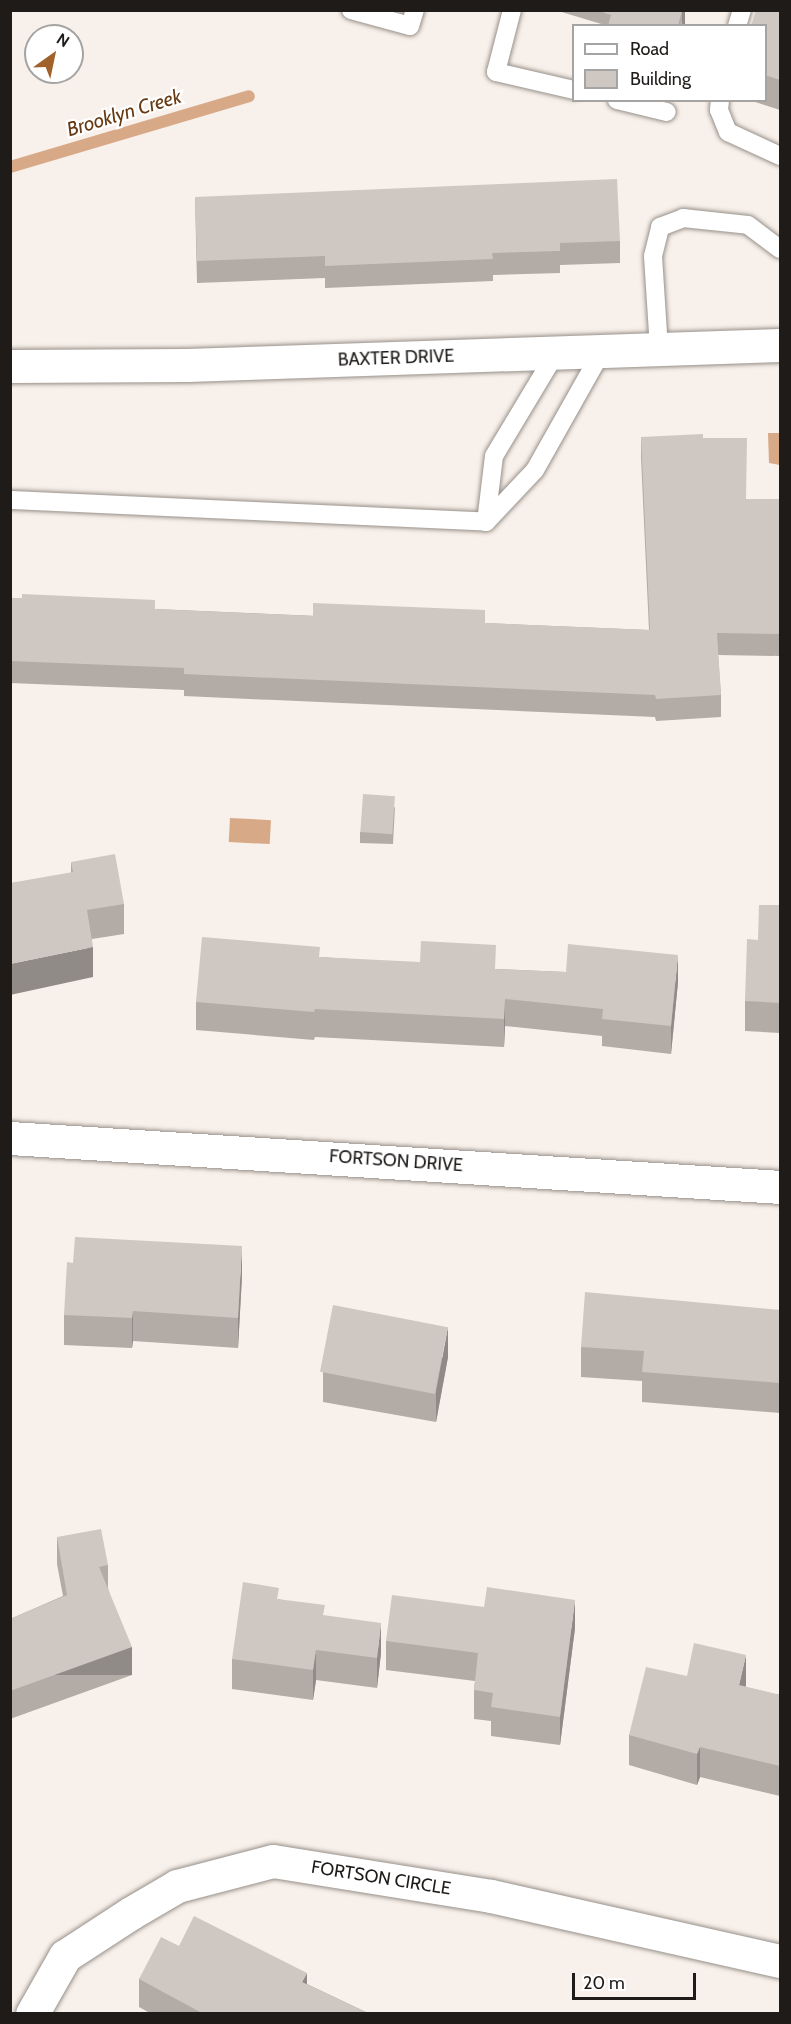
<!DOCTYPE html>
<style>
body{margin:0}
#map{position:relative;width:791px;height:2024px;overflow:hidden;background:#f8f0ea;font-family:Cabin,sans-serif}
div>[style]{position:absolute}
.water>*{inset:0;background:#d7a987;transform-origin:0 0}
.stream>*{height:12px;margin:-6px;padding:0 6px;transform-origin:6px;border-radius:6px;background:#d7a987}
.roads{filter:drop-shadow(0 0 2px #97908a) drop-shadow(0 0 2px #97908a)}
.lane>*{height:18px;margin:-9px;padding:0 9px;transform-origin:9px;border-radius:9px;background:#fff}
.street>*{height:33px;margin:-16.5px;padding:0 16.5px;transform-origin:16.5px;border-radius:16.5px;background:#fff}
.wall>*{inset:0;background:#b2aba6}
.shaded-wall>*{inset:0;background:#918b87;transform-origin:0 0}
.building>*{inset:0;background:#cfc7c1;transform-origin:0 0}
span{translate:-50% -50%;white-space:nowrap;text-align:center;line-height:1.15;-webkit-text-stroke:4.5px #fff;paint-order:stroke}
.street-label{font-size:18px;color:#1e1b19}
.water-label{font-size:20px;color:#663912;font-style:italic}
.frame{position:absolute;inset:0;border:12px solid #1e1b19;pointer-events:none}
.legend{position:absolute;left:572px;top:24px;width:195px;height:78px;box-sizing:border-box;background:#fff;border:2px solid #a5a4a3;margin:0;padding:8px 10px;list-style:none;font-size:18px;color:#1e1b19}
.legend li{display:flex;align-items:center;gap:12px;height:30px}
.legend b{width:30px;border:2px solid #a5a4a3}
.north{position:absolute;left:24px;top:24px;width:60px;height:60px;box-sizing:border-box;background:#fff;border:2px solid #a5a4a3;border-radius:50%;rotate:33deg;font-size:16px;font-weight:700;line-height:24px;text-align:center;color:#1e1b19}
.north::after{content:'';display:block;margin:auto;width:21px;height:27px;background:#a1612a;clip-path:polygon(50% 0,100% 100%,50% 72%,0 100%)}
.scale{position:absolute;left:572px;top:1973px;width:124px;height:27px;box-sizing:border-box;border:3px solid #1e1b19;border-top:0;padding-left:8px;font-size:18px;line-height:21px;white-space:nowrap;color:#1e1b19;-webkit-text-stroke:4px #fff;paint-order:stroke}
</style>
<div id="map">
<div class="water">
<div style="clip-path:polygon(768px 433px,780px 433px,780px 465px,769px 463px)"></div>
<div style="left:230px;top:818px;width:41px;height:24px;rotate:3deg"></div>
</div>
<div class="stream">
<div style="left:10px;top:167px;width:249px;rotate:-16.5deg"></div>
</div>
<div class="roads">
<div class="lane">
<div style="left:351px;top:10px;width:61px;rotate:15.2deg"></div>
<div style="left:410px;top:26px;width:17px;rotate:-73deg"></div>
<div style="left:512px;top:10px;width:64px;rotate:104.5deg"></div>
<div style="left:496px;top:72px;width:80px;rotate:13deg"></div>
<div style="left:737px;top:26px;width:17px;rotate:-73deg"></div>
<div style="left:617px;top:100px;width:51px;rotate:13.5deg"></div>
<div style="left:720px;top:100px;width:10px;rotate:96deg"></div>
<div style="left:719px;top:110px;width:24px;rotate:68deg"></div>
<div style="left:728px;top:132px;width:57px;rotate:24.8deg"></div>
<div style="left:659px;top:349px;width:93px;rotate:-93.7deg"></div>
<div style="left:653px;top:256px;width:30px;rotate:-76deg"></div>
<div style="left:660px;top:227px;width:25px;rotate:-21deg"></div>
<div style="left:683px;top:218px;width:65px;rotate:6.1deg"></div>
<div style="left:748px;top:225px;width:40px;rotate:37deg"></div>
<div style="left:10px;top:500px;width:477px;rotate:2.6deg"></div>
<div style="left:486px;top:522px;width:71px;rotate:-46.7deg"></div>
<div style="left:535px;top:470px;width:137px;rotate:-60.6deg"></div>
<div style="left:486px;top:522px;width:66px;rotate:-83.1deg"></div>
<div style="left:494px;top:456px;width:120px;rotate:-59deg"></div>
</div>
<div class="street">
<div style="left:10px;top:366px;width:177px;rotate:-0.3deg"></div>
<div style="left:187px;top:365px;width:593px;rotate:-1.93deg"></div>
<div style="left:10px;top:1138px;width:772px;rotate:3.64deg"></div>
<div style="left:32px;top:2014px;width:67px;rotate:-60.4deg"></div>
<div style="left:65px;top:1956px;width:79px;rotate:-33.1deg"></div>
<div style="left:131px;top:1913px;width:53px;rotate:-30.4deg"></div>
<div style="left:177px;top:1886px;width:99px;rotate:-14.6deg"></div>
<div style="left:273px;top:1861px;width:221px;rotate:9.1deg"></div>
<div style="left:491px;top:1896px;width:296px;rotate:12.7deg"></div>
</div>
</div>
<div class="wall">
<div style="clip-path:polygon(555px 10px,685px 10px,681px 26px,608px 26px)"></div>
<div style="clip-path:polygon(780px 10px,780px 110px,749px 100px,765px 100px,765px 26px)"></div>
<div style="clip-path:polygon(195px 197px,620px 241px,620px 263px,560px 265px,560px 273px,493px 275px,493px 281px,325px 288px,325px 278px,197px 283px)"></div>
<div style="clip-path:polygon(641px 437px,703px 438px,746px 499px,780px 499px,780px 656px,718px 655px,721px 695px,721px 717px,656px 721px,655px 717px,184px 696px,184px 690px,10px 683px,10px 598px,155px 609px,649px 630px,641px 458px)"></div>
<div style="clip-path:polygon(395px 807px,393px 844px,360px 843px,360px 832px)"></div>
<div style="clip-path:polygon(71px 862px,124px 904px,124px 934px,92px 939px,93px 977px,71px 873px)"></div>
<div style="clip-path:polygon(780px 905px,780px 1033px,745px 1031px,745px 1001px,758px 940px)"></div>
<div style="clip-path:polygon(320px 957px,496px 969px,566px 972px,678px 982px,671px 1054px,602px 1046px,602px 1036px,505px 1026px,504px 1047px,315px 1037px,314px 1040px,196px 1030px,196px 1002px)"></div>
<div style="clip-path:polygon(242px 1276px,238px 1348px,133px 1341px,132px 1348px,64px 1345px,64px 1315px)"></div>
<div style="clip-path:polygon(780px 1310px,780px 1413px,642px 1402px,642px 1381px,581px 1377px,581px 1347px)"></div>
<div style="clip-path:polygon(448px 1357px,436px 1422px,323px 1402px,323px 1372px)"></div>
<div style="clip-path:polygon(57px 1537px,108px 1565px,108px 1588px,132px 1675px,10px 1719px,10px 1619px,63px 1596px,57px 1564px)"></div>
<div style="clip-path:polygon(279px 1599px,325px 1616px,381px 1653px,377px 1688px,316px 1680px,313px 1700px,232px 1689px,232px 1659px)"></div>
<div style="clip-path:polygon(575px 1628px,560px 1745px,491px 1736px,491px 1721px,474px 1719px,474px 1690px,475px 1681px,386px 1670px,386px 1641px)"></div>
<div style="clip-path:polygon(687px 1676px,746px 1685px,745px 1687px,780px 1695px,780px 1796px,700px 1777px,697px 1785px,629px 1765px,629px 1735px)"></div>
<div style="clip-path:polygon(179px 1946px,307px 1984px,368px 2013px,150px 2013px,139px 2007px,139px 1979px)"></div>
</div>
<div class="shaded-wall">
<div style="left:682px;top:10px;width:3px;height:16px"></div>
<div style="clip-path:polygon(93px 947px,93px 977px,10px 995px,10px 964px)"></div>
<div style="clip-path:polygon(678px 955px,678px 982px,671px 1054px,671px 1026px)"></div>
<div style="clip-path:polygon(505px 999px,505px 1026px,504px 1047px,504px 1019px)"></div>
<div style="clip-path:polygon(242px 1246px,242px 1276px,238px 1348px,238px 1318px)"></div>
<div style="clip-path:polygon(133px 1311px,133px 1341px,132px 1348px,132px 1318px)"></div>
<div style="clip-path:polygon(448px 1327px,448px 1357px,436px 1422px,436px 1392px)"></div>
<div style="clip-path:polygon(575px 1600px,575px 1628px,560px 1745px,560px 1717px)"></div>
<div style="clip-path:polygon(381px 1623px,381px 1653px,377px 1688px,377px 1658px)"></div>
<div style="left:132px;top:1647px;width:28px;height:130px;rotate:90deg"></div>
<div style="clip-path:polygon(316px 1650px,316px 1680px,313px 1700px,313px 1670px)"></div>
<div style="clip-path:polygon(746px 1655px,746px 1685px,739px 1715px,739px 1685px)"></div>
<div style="clip-path:polygon(700px 1747px,700px 1777px,697px 1785px,697px 1754px)"></div>
<div style="clip-path:polygon(307px 1973px,307px 2001px,302px 1982px)"></div>
</div>
<div class="building">
<div style="clip-path:polygon(596px 10px,682px 10px,678px 26px,608px 26px,611px 15px)"></div>
<div style="clip-path:polygon(756px 10px,780px 10px,780px 80px,765px 75px,765px 26px,751px 26px)"></div>
<div style="clip-path:polygon(617px 179px,620px 241px,560px 243px,560px 251px,492px 253px,493px 259px,325px 266px,325px 256px,197px 261px,195px 197px)"></div>
<div style="clip-path:polygon(703px 434px,703px 438px,747px 438px,746px 499px,780px 499px,780px 634px,717px 633px,721px 695px,656px 699px,655px 695px,184px 674px,184px 668px,10px 661px,10px 598px,22px 598px,22px 594px,155px 600px,155px 609px,313px 616px,313px 603px,485px 610px,485px 623px,650px 630px,641px 437px)"></div>
<div style="left:363px;top:794px;width:32px;height:38px;rotate:4deg"></div>
<div style="clip-path:polygon(115px 854px,124px 904px,87px 910px,93px 947px,10px 964px,10px 883px,73px 872px,71px 862px)"></div>
<div style="clip-path:polygon(759px 905px,780px 905px,780px 1003px,745px 1001px,747px 939px,758px 940px)"></div>
<div style="clip-path:polygon(202px 937px,320px 947px,319px 957px,420px 962px,421px 941px,496px 945px,495px 969px,566px 972px,568px 944px,678px 955px,671px 1026px,602px 1019px,603px 1009px,505px 999px,504px 1019px,315px 1009px,314px 1012px,196px 1002px)"></div>
<div style="clip-path:polygon(75px 1237px,242px 1246px,238px 1318px,133px 1311px,132px 1318px,64px 1315px,67px 1262px,73px 1263px)"></div>
<div style="clip-path:polygon(585px 1292px,780px 1310px,780px 1383px,642px 1372px,644px 1351px,581px 1347px)"></div>
<div style="left:333px;top:1305px;width:117px;height:68px;rotate:11deg"></div>
<div style="clip-path:polygon(101px 1529px,108px 1565px,99px 1567px,132px 1647px,10px 1691px,10px 1619px,67px 1595px,57px 1537px)"></div>
<div style="clip-path:polygon(243px 1582px,279px 1588px,277px 1599px,325px 1605px,323px 1615px,381px 1623px,377px 1658px,316px 1650px,313px 1670px,232px 1659px)"></div>
<div style="clip-path:polygon(487px 1587px,575px 1600px,560px 1717px,491px 1707px,493px 1693px,474px 1690px,478px 1653px,386px 1641px,392px 1595px,484px 1607px)"></div>
<div style="clip-path:polygon(694px 1643px,746px 1655px,739px 1685px,780px 1695px,780px 1766px,700px 1747px,697px 1754px,629px 1735px,646px 1667px,687px 1676px)"></div>
<div style="clip-path:polygon(194px 1916px,307px 1973px,302px 1982px,368px 2013px,202px 2013px,139px 1979px,161px 1937px,179px 1946px)"></div>
</div>
<div class="street-label">
<span style="left:396px;top:358px;rotate:-2deg">BAXTER DRIVE</span>
<span style="left:396px;top:1161px;rotate:4deg">FORTSON DRIVE</span>
<span style="left:381px;top:1878px;rotate:9deg">FORTSON CIRCLE</span>
</div>
<div class="water-label">
<span style="left:124px;top:113px;rotate:-17deg">Brooklyn Creek</span>
</div>
<div class="frame"></div>
<ul class="legend">
<li><b style="height:8px;background:#fff"></b>Road</li>
<li><b style="height:16px;background:#cfc7c1"></b>Building</li>
</ul>
<div class="north">N</div>
<div class="scale">20 m</div>
</div>
